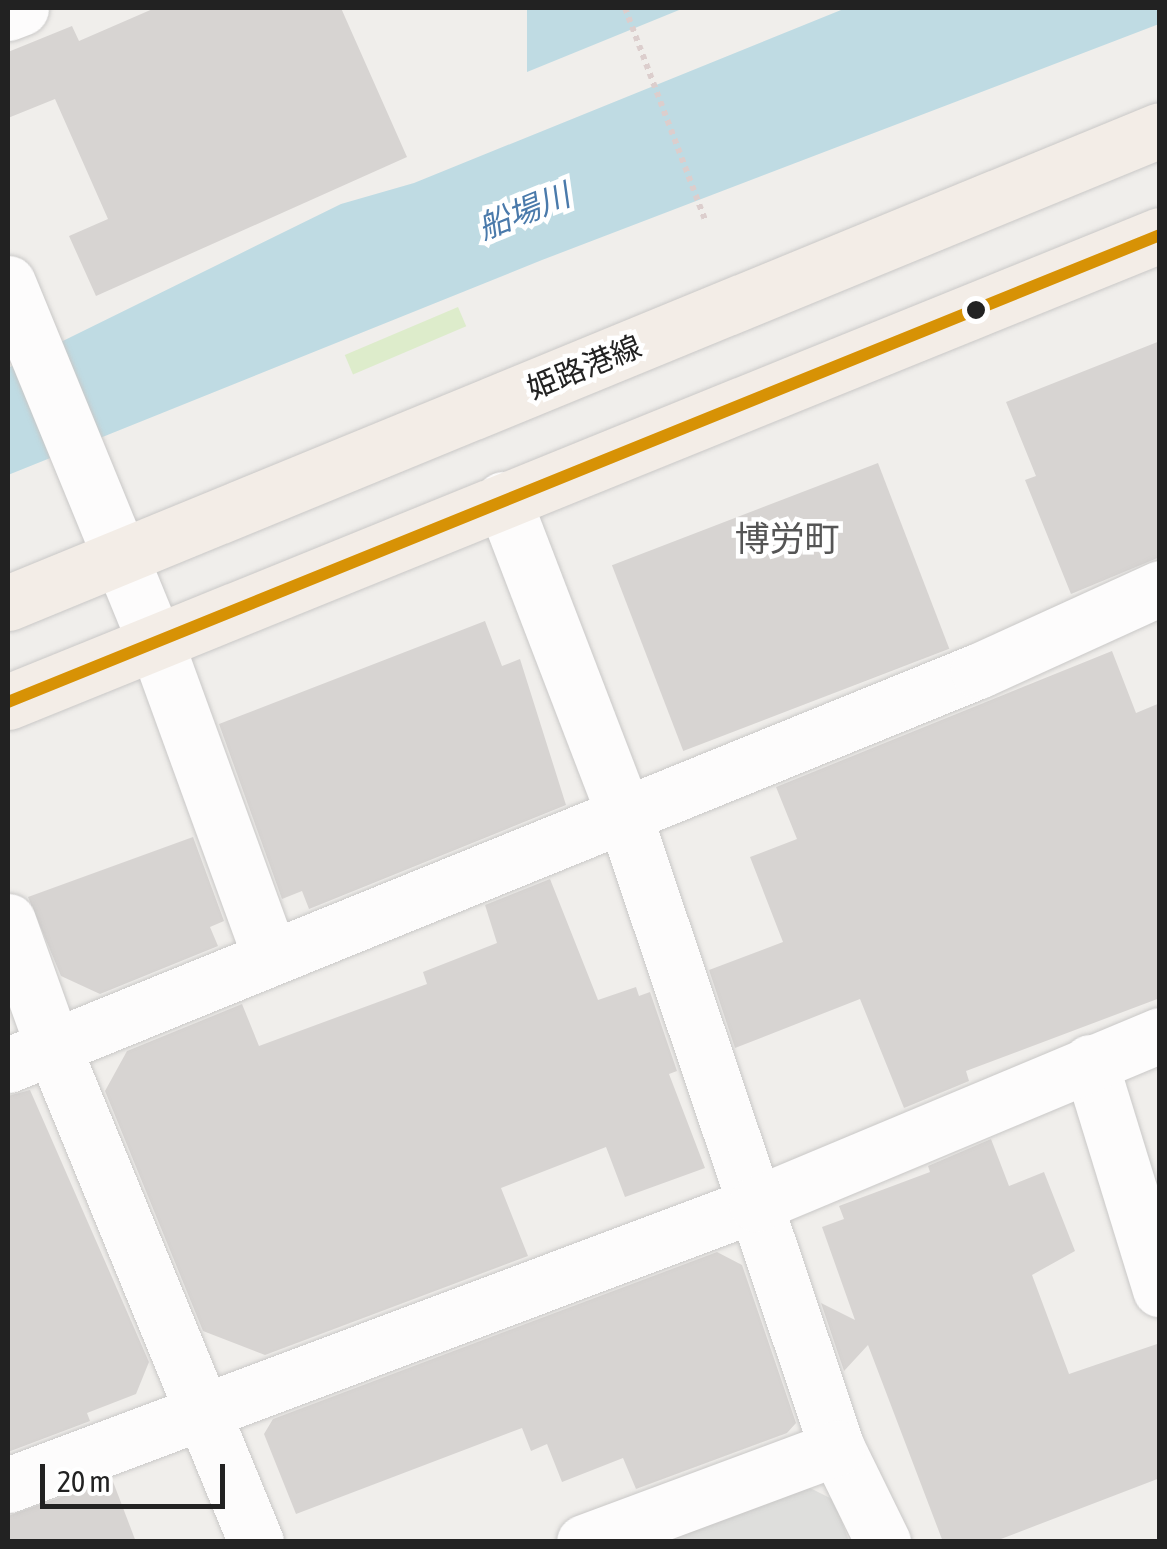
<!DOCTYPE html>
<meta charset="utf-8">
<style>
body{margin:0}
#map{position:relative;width:1167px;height:1549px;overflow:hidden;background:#f0eeeb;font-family:"Asap Condensed","Noto Sans JP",sans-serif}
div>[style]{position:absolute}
.religious>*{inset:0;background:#dededc}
.grass>*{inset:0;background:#ddeccb;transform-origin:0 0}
.water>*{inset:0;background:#bfdbe3}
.building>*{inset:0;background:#d7d4d2;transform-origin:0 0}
.path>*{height:6px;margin-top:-3px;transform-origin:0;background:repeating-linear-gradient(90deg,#dccecd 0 5px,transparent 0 10px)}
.roads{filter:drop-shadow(0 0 2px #c9c8c7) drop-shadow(0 0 2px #c9c8c7)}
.minor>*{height:55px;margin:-27.5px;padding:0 27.5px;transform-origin:27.5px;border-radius:27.5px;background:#fdfcfc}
.primary>*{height:55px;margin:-27.5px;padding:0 27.5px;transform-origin:27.5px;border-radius:27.5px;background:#f3ede7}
.bus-1>*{height:12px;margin:-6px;padding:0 6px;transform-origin:6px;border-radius:6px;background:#d79205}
.dots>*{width:28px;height:28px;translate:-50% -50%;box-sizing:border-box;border:5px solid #fff;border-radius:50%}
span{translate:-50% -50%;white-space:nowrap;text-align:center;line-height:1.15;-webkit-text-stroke:9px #fff;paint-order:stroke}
.street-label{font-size:30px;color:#222}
.water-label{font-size:32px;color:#4a7aab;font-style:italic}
.quarter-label{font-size:35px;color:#555}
.frame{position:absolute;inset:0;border:10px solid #222;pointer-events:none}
.scale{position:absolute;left:40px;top:1464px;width:185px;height:45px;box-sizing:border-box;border:5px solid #222;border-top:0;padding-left:12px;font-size:30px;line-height:35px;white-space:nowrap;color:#222;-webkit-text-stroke:8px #fff;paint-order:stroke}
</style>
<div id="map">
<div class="religious">
<div style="clip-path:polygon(806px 1486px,834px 1500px,849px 1541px,665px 1542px)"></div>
</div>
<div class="grass">
<div style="left:458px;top:307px;width:21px;height:123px;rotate:67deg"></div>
</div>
<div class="water">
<div style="clip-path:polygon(527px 8px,684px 8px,527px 72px)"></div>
<div style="clip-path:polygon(846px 8px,1159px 8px,1159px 24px,542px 260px,8px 475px,8px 368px,341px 204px,414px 183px)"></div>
</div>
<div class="building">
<div style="clip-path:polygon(155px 8px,341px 8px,407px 157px,96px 296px,69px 236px,108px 219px,55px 99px,8px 118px,8px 52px,72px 26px,79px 41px)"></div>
<div style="clip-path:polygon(1160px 341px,1160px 557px,1071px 594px,1025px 480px,1036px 476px,1006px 402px)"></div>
<div style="left:878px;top:463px;width:199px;height:285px;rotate:69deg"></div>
<div style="clip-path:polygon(485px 621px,502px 666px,520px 659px,566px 805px,309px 909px,302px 891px,282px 899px,219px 724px)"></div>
<div style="clip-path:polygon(1112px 651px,1136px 713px,1160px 703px,1160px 998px,966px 1071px,969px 1081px,904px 1108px,860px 999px,735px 1048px,709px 970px,783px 942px,750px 857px,797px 839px,776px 787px)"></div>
<div style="clip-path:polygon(193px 837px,224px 921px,210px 927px,218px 946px,100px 994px,61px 976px,28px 897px)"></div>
<div style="clip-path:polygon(550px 879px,598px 1000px,636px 987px,639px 996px,650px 992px,677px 1071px,669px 1074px,705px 1168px,625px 1197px,606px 1147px,501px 1188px,528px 1256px,265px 1355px,203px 1331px,105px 1091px,127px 1051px,242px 1004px,259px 1046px,427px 984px,423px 972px,497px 943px,485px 905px)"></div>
<div style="clip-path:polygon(30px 1090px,149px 1362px,136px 1394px,87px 1413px,90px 1421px,8px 1452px,8px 1096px)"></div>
<div style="clip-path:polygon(991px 1139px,1009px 1186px,1044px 1172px,1075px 1251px,1032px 1275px,1069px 1374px,1160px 1343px,1160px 1478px,993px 1542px,943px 1542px,868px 1345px,844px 1371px,821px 1303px,855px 1320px,822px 1227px,844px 1219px,839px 1206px,930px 1172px,928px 1166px)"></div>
<div style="clip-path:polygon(717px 1252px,742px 1265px,796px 1423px,787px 1433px,636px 1489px,623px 1458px,562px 1482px,547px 1444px,531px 1451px,522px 1428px,296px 1514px,264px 1434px,273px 1419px)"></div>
<div style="clip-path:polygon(112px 1479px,136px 1542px,8px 1542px,8px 1516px)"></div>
</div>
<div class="path">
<div style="left:625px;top:8px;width:227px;rotate:69.3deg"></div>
</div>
<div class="roads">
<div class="minor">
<div style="left:8px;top:13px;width:14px;rotate:-21deg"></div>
<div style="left:8px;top:283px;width:389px;rotate:67.7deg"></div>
<div style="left:156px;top:643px;width:333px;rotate:70deg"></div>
<div style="left:503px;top:499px;width:338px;rotate:69deg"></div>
<div style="left:624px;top:815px;width:668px;rotate:71.4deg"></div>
<div style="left:837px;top:1448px;width:105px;rotate:63.9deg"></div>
<div style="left:8px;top:921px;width:134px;rotate:70.3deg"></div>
<div style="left:53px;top:1047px;width:535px;rotate:67.7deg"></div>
<div style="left:1090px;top:1062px;width:238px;rotate:72.9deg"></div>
<div style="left:8px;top:1065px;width:1047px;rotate:-22.11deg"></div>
<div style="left:978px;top:671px;width:200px;rotate:-24.5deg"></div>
<div style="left:8px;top:1485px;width:799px;rotate:-20.59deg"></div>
<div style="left:756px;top:1204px;width:438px;rotate:-22.7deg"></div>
<div style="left:584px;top:1542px;width:270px;rotate:-20.4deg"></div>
</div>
<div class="primary">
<div style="left:8px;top:603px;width:1245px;rotate:-22.32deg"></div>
<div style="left:8px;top:702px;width:1243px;rotate:-22.07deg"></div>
</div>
</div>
<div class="bus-1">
<div style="left:8px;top:702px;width:1243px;rotate:-22.07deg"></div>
</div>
<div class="dots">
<div style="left:976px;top:310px;background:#222"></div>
</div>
<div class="street-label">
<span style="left:584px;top:367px;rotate:-22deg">姫路港線</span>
</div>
<div class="water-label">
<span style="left:524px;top:212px;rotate:-22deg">船場川</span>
</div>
<div class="quarter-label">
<span style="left:787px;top:538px">博労町</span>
</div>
<div class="frame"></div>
<div class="scale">20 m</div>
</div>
